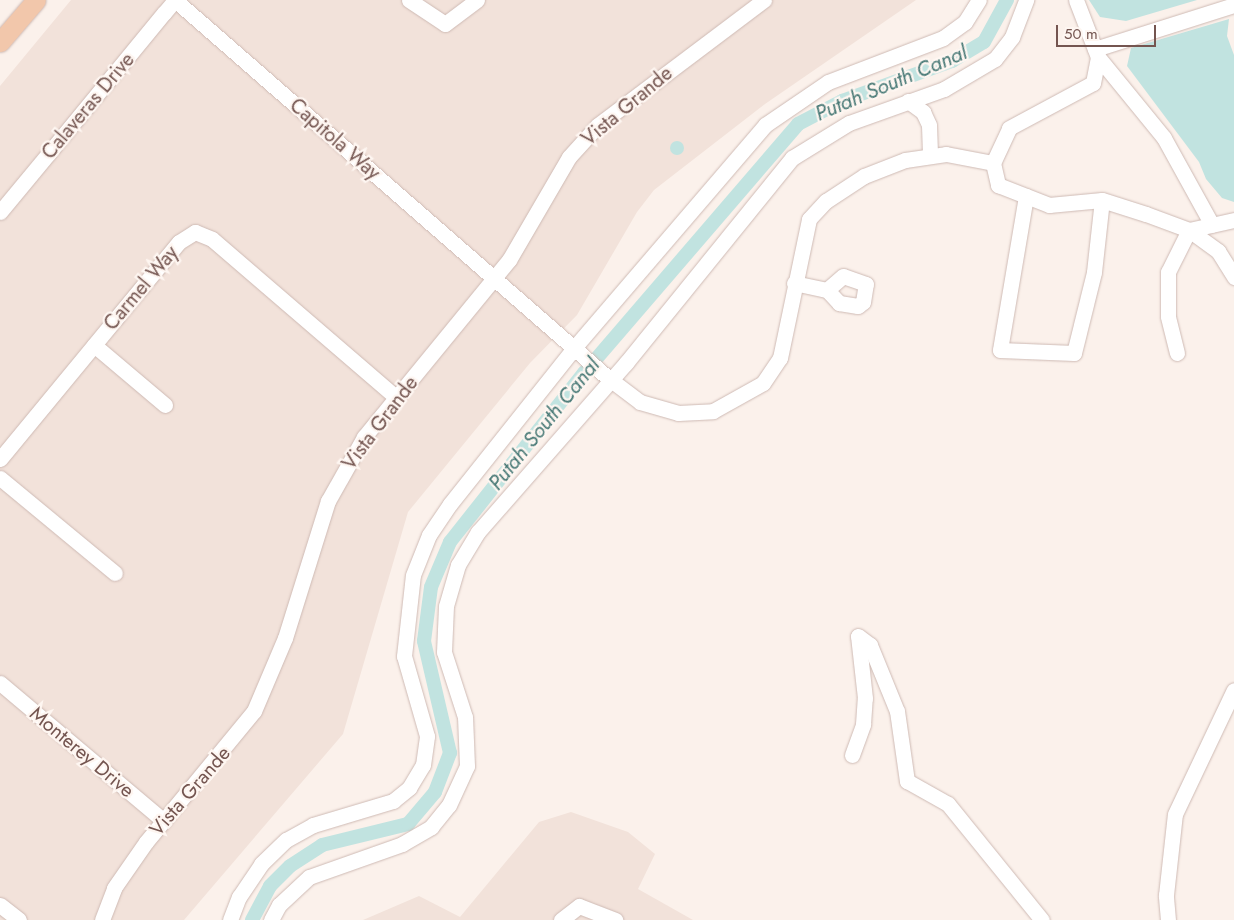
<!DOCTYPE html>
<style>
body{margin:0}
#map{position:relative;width:1234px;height:920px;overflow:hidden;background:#fbf1eb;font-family:Jost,sans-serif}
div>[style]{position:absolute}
.residential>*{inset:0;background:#f2e2da}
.water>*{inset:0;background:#c1e3e0}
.round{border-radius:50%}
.canal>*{height:14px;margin:-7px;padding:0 7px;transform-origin:7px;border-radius:7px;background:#c1e3e0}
.roads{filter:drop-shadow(0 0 1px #cebab4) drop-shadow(0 0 1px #cebab4)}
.minor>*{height:15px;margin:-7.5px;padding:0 7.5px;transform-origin:7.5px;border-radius:7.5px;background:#fff}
.major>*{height:19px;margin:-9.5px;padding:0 9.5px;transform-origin:9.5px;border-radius:9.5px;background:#f2c7ab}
span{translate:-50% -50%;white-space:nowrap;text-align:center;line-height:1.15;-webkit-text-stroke:4.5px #fef6f1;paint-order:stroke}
.street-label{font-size:20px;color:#745550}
.water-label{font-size:21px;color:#457774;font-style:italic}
.scale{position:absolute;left:1056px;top:25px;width:100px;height:22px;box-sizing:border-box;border:2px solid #745550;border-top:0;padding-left:6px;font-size:15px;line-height:18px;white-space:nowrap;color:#745550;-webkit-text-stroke:4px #fef6f1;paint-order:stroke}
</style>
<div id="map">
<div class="residential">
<div style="clip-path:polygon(71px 0,916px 0,765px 104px,654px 190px,637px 212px,577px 315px,530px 363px,408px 512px,343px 734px,184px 920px,0 920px,0 86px)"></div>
<div style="clip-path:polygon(571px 812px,628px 832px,655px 854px,638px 889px,693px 920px,363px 920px,419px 896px,460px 917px,539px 822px)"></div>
</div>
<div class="water">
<div style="clip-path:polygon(1089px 0,1197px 0,1126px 21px,1100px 17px)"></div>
<div style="clip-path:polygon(1229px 19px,1227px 36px,1234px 55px,1234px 202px,1222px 198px,1206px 179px,1199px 162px,1127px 66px,1131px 48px)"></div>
<div class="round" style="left:670px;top:141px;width:14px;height:14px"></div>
</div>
<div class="canal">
<div style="left:252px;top:920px;width:38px;rotate:-62deg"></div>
<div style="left:270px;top:886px;width:28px;rotate:-45deg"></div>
<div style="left:290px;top:866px;width:38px;rotate:-33deg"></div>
<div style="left:322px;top:845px;width:89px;rotate:-13.7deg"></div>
<div style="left:408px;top:824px;width:42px;rotate:-49.8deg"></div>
<div style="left:435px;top:792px;width:42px;rotate:-69deg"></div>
<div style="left:450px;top:753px;width:115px;rotate:-103.1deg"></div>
<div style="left:424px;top:641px;width:54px;rotate:-82.6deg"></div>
<div style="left:431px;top:587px;width:49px;rotate:-67.1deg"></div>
<div style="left:450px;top:542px;width:216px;rotate:-51.6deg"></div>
<div style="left:584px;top:373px;width:328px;rotate:-49.3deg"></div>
<div style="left:798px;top:124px;width:50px;rotate:-27.6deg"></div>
<div style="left:842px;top:101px;width:117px;rotate:-20deg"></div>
<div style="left:952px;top:61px;width:37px;rotate:-31deg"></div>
<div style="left:984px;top:42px;width:48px;rotate:-61.3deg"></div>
</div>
<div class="roads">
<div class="minor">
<div style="left:409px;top:0;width:43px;rotate:33.7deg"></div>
<div style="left:445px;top:24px;width:40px;rotate:-37deg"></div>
<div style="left:1095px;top:49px;width:146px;rotate:-17.6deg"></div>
<div style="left:1098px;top:57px;width:104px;rotate:50.8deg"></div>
<div style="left:1164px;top:138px;width:99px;rotate:61.1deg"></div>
<div style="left:908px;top:101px;width:19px;rotate:36deg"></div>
<div style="left:923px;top:112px;width:14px;rotate:65deg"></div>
<div style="left:929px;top:125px;width:31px;rotate:88deg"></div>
<div style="left:993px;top:163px;width:38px;rotate:-65deg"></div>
<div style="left:1009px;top:128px;width:95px;rotate:-28.2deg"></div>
<div style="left:1093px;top:83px;width:26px;rotate:-79deg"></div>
<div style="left:1098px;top:57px;width:61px;rotate:-111.1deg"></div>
<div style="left:1026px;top:196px;width:156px;rotate:99.6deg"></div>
<div style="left:1000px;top:350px;width:74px;rotate:2.3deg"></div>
<div style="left:1074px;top:353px;width:83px;rotate:-76.1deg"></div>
<div style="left:1094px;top:272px;width:72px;rotate:-83.7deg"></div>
<div style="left:0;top:212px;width:75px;rotate:-50.4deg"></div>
<div style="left:48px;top:154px;width:183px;rotate:-50.6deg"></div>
<div style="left:164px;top:13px;width:17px;rotate:-50deg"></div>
<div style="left:175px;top:0;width:573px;rotate:41.11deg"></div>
<div style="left:607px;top:377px;width:41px;rotate:37.1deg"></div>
<div style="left:640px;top:402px;width:40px;rotate:16deg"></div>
<div style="left:678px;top:413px;width:35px;rotate:-3deg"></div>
<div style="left:713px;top:411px;width:57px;rotate:-29.2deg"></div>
<div style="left:763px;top:383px;width:30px;rotate:-56deg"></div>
<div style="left:780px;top:358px;width:142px;rotate:-78.2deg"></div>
<div style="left:809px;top:219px;width:25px;rotate:-47deg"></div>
<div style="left:826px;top:201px;width:45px;rotate:-33.3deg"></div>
<div style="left:864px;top:176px;width:44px;rotate:-21.3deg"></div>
<div style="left:905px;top:160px;width:41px;rotate:-8.3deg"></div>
<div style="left:946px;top:154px;width:48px;rotate:10.8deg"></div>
<div style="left:993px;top:163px;width:23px;rotate:77deg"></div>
<div style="left:998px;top:185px;width:55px;rotate:21.4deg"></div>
<div style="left:1049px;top:205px;width:53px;rotate:-5.4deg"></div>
<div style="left:1102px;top:200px;width:46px;rotate:17.7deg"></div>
<div style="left:1146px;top:214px;width:46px;rotate:20.4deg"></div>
<div style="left:1189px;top:230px;width:36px;rotate:36deg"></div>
<div style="left:1218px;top:251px;width:31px;rotate:58deg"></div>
<div style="left:794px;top:283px;width:34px;rotate:12deg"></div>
<div style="left:827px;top:290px;width:18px;rotate:47deg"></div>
<div style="left:839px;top:303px;width:19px;rotate:9deg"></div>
<div style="left:858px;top:306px;width:6px;rotate:-39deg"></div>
<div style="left:863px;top:302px;width:18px;rotate:-81deg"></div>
<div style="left:866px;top:284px;width:24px;rotate:-161deg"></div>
<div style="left:843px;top:276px;width:21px;rotate:139deg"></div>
<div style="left:94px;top:345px;width:93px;rotate:40.2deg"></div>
<div style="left:1177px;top:353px;width:38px;rotate:-104deg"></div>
<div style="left:1168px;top:316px;width:44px;rotate:-90deg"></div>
<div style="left:1168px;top:272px;width:47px;rotate:-63.4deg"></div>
<div style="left:1189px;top:230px;width:46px;rotate:-12.5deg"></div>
<div style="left:0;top:459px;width:281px;rotate:-50.5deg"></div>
<div style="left:179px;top:242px;width:19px;rotate:-32deg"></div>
<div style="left:195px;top:232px;width:18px;rotate:22deg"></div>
<div style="left:212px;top:239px;width:244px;rotate:40.7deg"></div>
<div style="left:0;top:478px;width:149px;rotate:39.6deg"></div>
<div style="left:0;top:683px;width:214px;rotate:40.1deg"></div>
<div style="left:852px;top:755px;width:33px;rotate:-70deg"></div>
<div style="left:863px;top:724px;width:26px;rotate:-86deg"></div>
<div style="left:865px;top:698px;width:62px;rotate:-96.4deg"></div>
<div style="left:858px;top:636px;width:15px;rotate:37deg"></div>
<div style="left:870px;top:645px;width:71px;rotate:67.8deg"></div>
<div style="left:897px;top:711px;width:71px;rotate:81.9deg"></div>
<div style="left:907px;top:781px;width:47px;rotate:29.3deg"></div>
<div style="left:948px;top:804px;width:149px;rotate:51deg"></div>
<div style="left:0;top:905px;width:24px;rotate:38deg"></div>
<div style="left:102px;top:920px;width:34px;rotate:-69deg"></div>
<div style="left:114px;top:888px;width:56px;rotate:-55.2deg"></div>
<div style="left:146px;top:842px;width:170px;rotate:-50.5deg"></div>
<div style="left:254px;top:711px;width:79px;rotate:-67deg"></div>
<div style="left:285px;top:638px;width:144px;rotate:-72.6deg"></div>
<div style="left:328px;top:501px;width:73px;rotate:-60.6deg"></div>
<div style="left:364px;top:437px;width:229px;rotate:-50.7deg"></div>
<div style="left:509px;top:260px;width:119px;rotate:-59.8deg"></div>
<div style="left:569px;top:157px;width:43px;rotate:-47.8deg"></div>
<div style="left:598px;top:125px;width:208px;rotate:-37deg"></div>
<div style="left:230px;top:920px;width:25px;rotate:-69deg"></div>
<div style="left:239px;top:897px;width:40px;rotate:-56deg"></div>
<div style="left:261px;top:864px;width:35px;rotate:-44deg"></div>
<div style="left:286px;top:840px;width:31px;rotate:-29deg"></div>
<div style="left:313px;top:825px;width:84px;rotate:-16.7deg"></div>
<div style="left:393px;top:801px;width:21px;rotate:-39deg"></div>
<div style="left:409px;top:788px;width:27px;rotate:-59deg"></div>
<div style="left:423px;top:765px;width:29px;rotate:-82deg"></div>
<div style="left:427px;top:736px;width:83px;rotate:-106deg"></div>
<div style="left:404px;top:656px;width:81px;rotate:-83.7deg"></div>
<div style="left:413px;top:575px;width:43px;rotate:-68.2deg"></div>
<div style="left:429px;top:535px;width:37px;rotate:-56deg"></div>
<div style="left:450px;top:504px;width:199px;rotate:-51.5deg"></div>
<div style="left:574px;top:348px;width:294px;rotate:-49.4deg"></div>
<div style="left:765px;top:125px;width:76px;rotate:-34.3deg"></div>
<div style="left:828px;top:82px;width:123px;rotate:-20.9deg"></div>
<div style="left:943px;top:38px;width:27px;rotate:-36deg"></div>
<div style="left:965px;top:22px;width:26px;rotate:-58deg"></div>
<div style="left:271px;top:920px;width:17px;rotate:-62deg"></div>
<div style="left:279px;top:905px;width:41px;rotate:-43deg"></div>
<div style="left:309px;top:877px;width:99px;rotate:-19.5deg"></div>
<div style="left:402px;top:844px;width:34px;rotate:-30deg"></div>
<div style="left:431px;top:827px;width:28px;rotate:-51deg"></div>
<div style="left:449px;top:805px;width:43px;rotate:-65.2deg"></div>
<div style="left:467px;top:766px;width:49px;rotate:-92.3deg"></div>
<div style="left:465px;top:717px;width:68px;rotate:-107.9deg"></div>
<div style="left:444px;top:652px;width:46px;rotate:-87.5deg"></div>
<div style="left:446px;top:606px;width:43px;rotate:-73.7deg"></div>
<div style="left:458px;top:565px;width:39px;rotate:-59deg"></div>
<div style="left:478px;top:532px;width:225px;rotate:-48.8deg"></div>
<div style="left:626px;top:363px;width:264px;rotate:-51deg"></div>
<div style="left:792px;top:158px;width:67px;rotate:-31.6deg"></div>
<div style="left:849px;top:123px;width:101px;rotate:-19.7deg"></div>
<div style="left:944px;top:89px;width:59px;rotate:-30.5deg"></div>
<div style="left:995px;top:59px;width:28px;rotate:-52deg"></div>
<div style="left:1012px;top:37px;width:40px;rotate:-69deg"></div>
<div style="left:561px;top:920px;width:23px;rotate:-38deg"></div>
<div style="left:579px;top:906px;width:39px;rotate:21deg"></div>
<div style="left:1168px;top:920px;width:25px;rotate:-95deg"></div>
<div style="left:1166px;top:895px;width:81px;rotate:-83.7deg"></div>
<div style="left:1175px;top:814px;width:137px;rotate:-64.6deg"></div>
</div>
<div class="major">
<div style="left:0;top:42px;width:55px;rotate:-49.4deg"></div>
</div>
</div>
<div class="street-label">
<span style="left:88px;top:106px;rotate:-50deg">Calaveras Drive</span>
<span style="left:627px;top:106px;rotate:-40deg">Vista Grande</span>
<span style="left:335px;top:139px;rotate:41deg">Capitola Way</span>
<span style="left:141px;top:288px;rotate:-50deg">Carmel Way</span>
<span style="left:380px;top:423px;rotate:-53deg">Vista Grande</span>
<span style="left:82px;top:752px;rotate:40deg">Monterey Drive</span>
<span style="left:190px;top:791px;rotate:-49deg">Vista Grande</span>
</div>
<div class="water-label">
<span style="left:891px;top:83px;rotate:-23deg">Putah South Canal</span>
<span style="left:544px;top:424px;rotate:-51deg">Putah South Canal</span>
</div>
<div class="scale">50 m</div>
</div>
